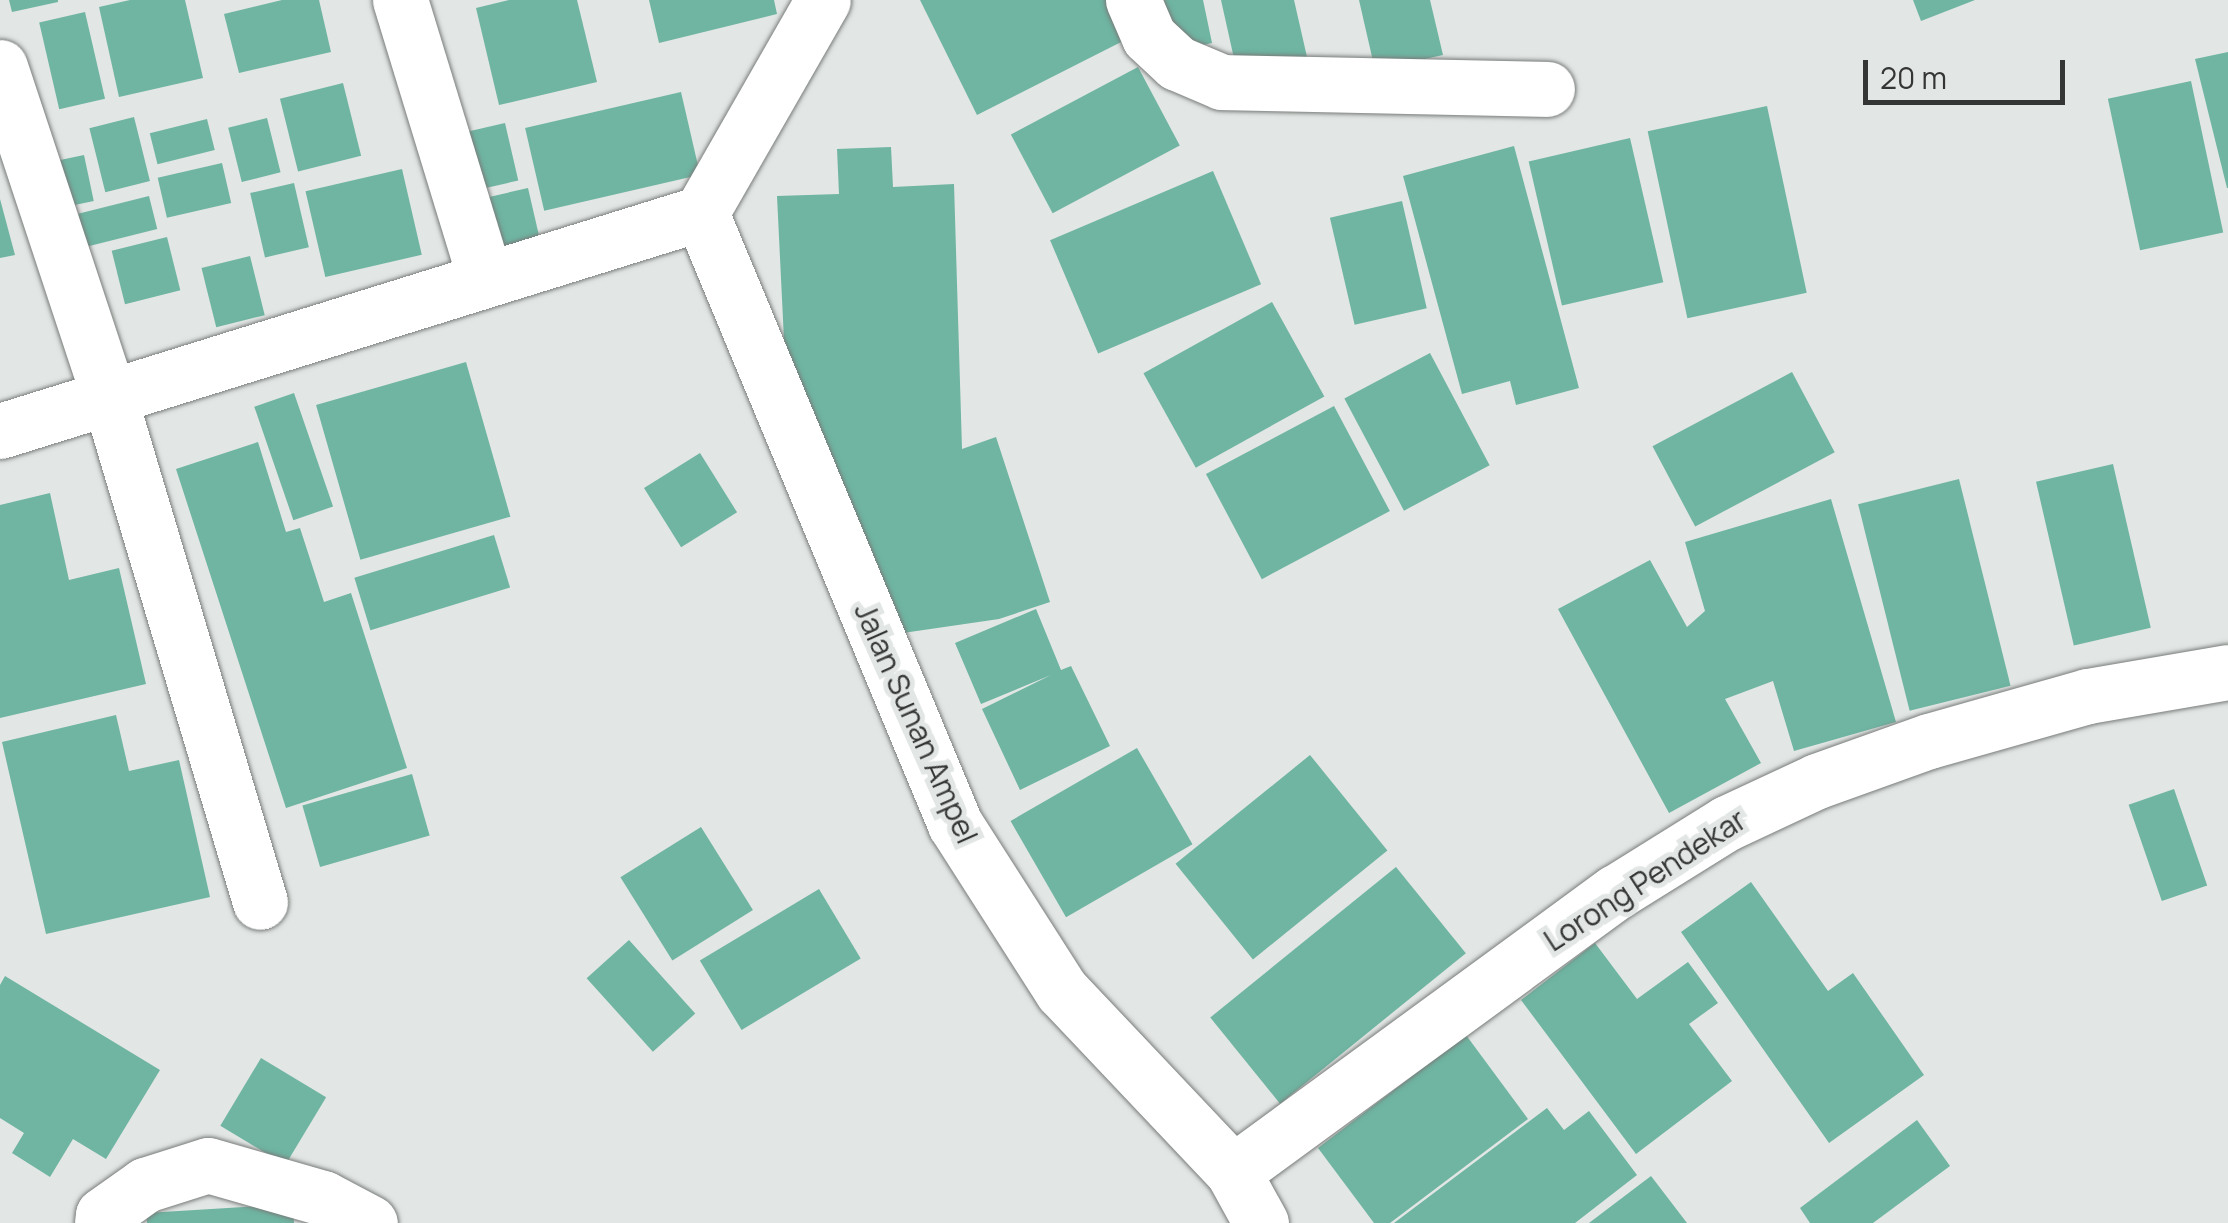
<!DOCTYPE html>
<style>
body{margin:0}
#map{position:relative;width:2228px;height:1223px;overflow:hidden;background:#e2e6e4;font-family:Manrope,sans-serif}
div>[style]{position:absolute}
.building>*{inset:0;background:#6fb5a2;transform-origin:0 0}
.roads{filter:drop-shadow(0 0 2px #787c7a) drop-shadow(0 0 2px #787c7a)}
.minor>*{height:55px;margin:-27.5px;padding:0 27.5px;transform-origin:27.5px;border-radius:27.5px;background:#fff}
span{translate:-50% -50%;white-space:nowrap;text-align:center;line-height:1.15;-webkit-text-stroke:10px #e2e6e4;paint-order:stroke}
.street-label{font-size:30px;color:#343535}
.scale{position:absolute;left:1863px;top:60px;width:202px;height:45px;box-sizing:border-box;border:5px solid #343535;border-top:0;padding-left:12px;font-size:30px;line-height:35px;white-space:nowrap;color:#343535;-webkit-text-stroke:8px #e2e6e4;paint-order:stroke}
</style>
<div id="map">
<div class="building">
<div style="clip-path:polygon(9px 0,58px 0,58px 2px,12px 12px)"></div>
<div style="clip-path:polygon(130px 0,185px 0,203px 78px,119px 97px,99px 7px)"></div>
<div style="clip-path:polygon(282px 0,319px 0,331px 52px,239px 73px,224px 14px)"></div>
<div style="clip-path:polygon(509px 0,577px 0,597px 82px,499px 105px,476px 8px)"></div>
<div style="clip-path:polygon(649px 0,774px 0,777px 14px,659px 43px)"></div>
<div style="clip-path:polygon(920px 0,1110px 0,1129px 38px,977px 115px)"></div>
<div style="clip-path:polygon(1164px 0,1203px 0,1212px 43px,1176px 51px)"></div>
<div style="clip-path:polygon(1221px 0,1294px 0,1307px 57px,1237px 72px)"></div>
<div style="clip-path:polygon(1359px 0,1430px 0,1443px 55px,1375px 70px)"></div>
<div style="clip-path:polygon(1913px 0,1975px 0,1921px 21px)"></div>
<div style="left:85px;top:12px;width:89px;height:47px;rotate:77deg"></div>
<div style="clip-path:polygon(2228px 52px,2228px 188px,2227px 188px,2195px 59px)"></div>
<div style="left:1138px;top:67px;width:89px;height:144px;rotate:62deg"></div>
<div style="left:2191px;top:81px;width:155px;height:85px;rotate:78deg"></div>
<div style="left:343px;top:83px;width:75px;height:65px;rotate:76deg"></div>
<div style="left:681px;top:92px;width:85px;height:160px;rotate:77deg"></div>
<div style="left:1767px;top:106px;width:191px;height:122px;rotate:78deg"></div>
<div style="left:134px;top:117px;width:66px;height:46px;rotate:76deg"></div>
<div style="left:267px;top:118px;width:56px;height:40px;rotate:76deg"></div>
<div style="left:207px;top:119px;width:32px;height:59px;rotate:76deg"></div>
<div style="left:505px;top:123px;width:59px;height:49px;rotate:77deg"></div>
<div style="left:1630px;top:138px;width:148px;height:104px;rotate:77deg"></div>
<div style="clip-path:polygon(1514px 146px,1579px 388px,1516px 405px,1510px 381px,1462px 394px,1403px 176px)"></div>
<div style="clip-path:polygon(891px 147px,893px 187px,954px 184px,962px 449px,996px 437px,1050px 602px,999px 619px,896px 634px,784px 340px,777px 196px,839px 194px,837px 149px)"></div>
<div style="left:84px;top:155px;width:47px;height:34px;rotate:78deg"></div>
<div style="left:222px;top:163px;width:41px;height:66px;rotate:77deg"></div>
<div style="left:402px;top:169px;width:88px;height:99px;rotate:77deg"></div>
<div style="left:1213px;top:171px;width:123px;height:177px;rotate:67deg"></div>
<div style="left:294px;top:183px;width:66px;height:45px;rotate:77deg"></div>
<div style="left:528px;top:188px;width:57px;height:52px;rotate:77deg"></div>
<div style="left:149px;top:196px;width:34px;height:73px;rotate:76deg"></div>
<div style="clip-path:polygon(0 199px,15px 255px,0 258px)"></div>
<div style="left:1402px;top:201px;width:110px;height:74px;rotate:77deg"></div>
<div style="left:167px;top:237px;width:55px;height:57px;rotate:76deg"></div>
<div style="left:250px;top:256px;width:61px;height:50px;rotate:76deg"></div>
<div style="left:1272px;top:302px;width:108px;height:147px;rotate:61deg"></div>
<div style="left:1430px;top:353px;width:127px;height:97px;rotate:62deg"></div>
<div style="left:466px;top:362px;width:161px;height:156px;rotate:74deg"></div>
<div style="left:1792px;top:372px;width:91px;height:158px;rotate:62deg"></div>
<div style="left:294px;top:393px;width:120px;height:42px;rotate:71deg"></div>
<div style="left:1334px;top:406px;width:119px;height:145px;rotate:62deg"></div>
<div style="clip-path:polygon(258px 442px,286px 532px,300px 528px,324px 602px,351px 593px,407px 768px,286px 808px,176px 469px)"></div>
<div style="left:700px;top:453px;width:70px;height:66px;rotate:58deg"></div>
<div style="left:2113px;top:464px;width:168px;height:79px;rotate:77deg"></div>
<div style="left:1959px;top:479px;width:213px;height:104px;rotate:76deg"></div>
<div style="clip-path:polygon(50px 493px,69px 580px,119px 568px,146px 684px,0 718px,0 505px)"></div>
<div style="clip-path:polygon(1831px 499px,1896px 722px,1794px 751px,1773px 681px,1725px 699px,1761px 763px,1669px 813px,1558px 609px,1650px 560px,1687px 627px,1705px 611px,1685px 542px)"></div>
<div style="left:494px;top:535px;width:55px;height:146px;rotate:73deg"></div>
<div style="clip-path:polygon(1036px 609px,1061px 670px,1071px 666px,1110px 746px,1020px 790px,982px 709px,1051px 675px,981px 704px,955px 643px)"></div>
<div style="clip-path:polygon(116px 715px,129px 771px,179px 760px,210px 897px,46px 934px,2px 742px)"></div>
<div style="left:1137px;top:748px;width:111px;height:146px;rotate:60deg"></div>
<div style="left:1310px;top:755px;width:123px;height:173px;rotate:51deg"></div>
<div style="left:412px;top:774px;width:64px;height:114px;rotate:74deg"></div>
<div style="left:2174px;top:789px;width:102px;height:48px;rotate:71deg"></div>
<div style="left:701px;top:827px;width:98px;height:95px;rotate:58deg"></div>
<div style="left:1396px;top:867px;width:111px;height:239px;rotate:51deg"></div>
<div style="clip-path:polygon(1751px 882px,1828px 991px,1853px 973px,1924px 1075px,1829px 1143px,1681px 932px)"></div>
<div style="left:819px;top:889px;width:81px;height:139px;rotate:59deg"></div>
<div style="left:629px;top:940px;width:99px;height:57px;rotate:48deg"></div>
<div style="clip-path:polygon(1595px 943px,1637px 999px,1688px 962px,1718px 1003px,1689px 1024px,1732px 1081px,1636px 1154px,1521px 1000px)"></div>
<div style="clip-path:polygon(5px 976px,160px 1070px,106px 1159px,73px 1139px,50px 1177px,12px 1153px,24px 1133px,0 1118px,0 985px)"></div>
<div style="clip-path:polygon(1466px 1035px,1528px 1119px,1390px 1223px,1374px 1223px,1318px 1148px)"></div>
<div style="left:261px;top:1058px;width:76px;height:79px;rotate:31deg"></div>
<div style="clip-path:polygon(1547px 1108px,1564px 1130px,1589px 1111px,1637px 1175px,1575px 1223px,1394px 1223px)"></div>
<div style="clip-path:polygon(1917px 1120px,1950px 1166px,1873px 1223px,1810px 1223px,1800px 1208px)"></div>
<div style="clip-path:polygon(1651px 1176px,1687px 1223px,1589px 1223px)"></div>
<div style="clip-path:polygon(293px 1204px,294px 1223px,147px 1223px,146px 1213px)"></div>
</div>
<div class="roads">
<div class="minor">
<div style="left:400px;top:0;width:291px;rotate:73deg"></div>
<div style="left:1133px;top:0;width:40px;rotate:66.6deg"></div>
<div style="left:1149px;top:37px;width:38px;rotate:43deg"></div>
<div style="left:1177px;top:63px;width:49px;rotate:22.9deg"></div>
<div style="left:1222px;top:82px;width:325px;rotate:1.2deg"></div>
<div style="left:0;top:67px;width:343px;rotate:71.7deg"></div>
<div style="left:108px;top:393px;width:531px;rotate:73.37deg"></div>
<div style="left:701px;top:213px;width:662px;rotate:67.43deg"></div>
<div style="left:955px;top:824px;width:198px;rotate:57.4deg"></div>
<div style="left:1062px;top:991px;width:249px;rotate:46.6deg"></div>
<div style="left:1233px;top:1172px;width:58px;rotate:61.2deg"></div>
<div style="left:0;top:431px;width:734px;rotate:-17.27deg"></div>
<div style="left:701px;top:213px;width:245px;rotate:-60.2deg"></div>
<div style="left:1233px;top:1172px;width:474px;rotate:-36.2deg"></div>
<div style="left:1616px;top:892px;width:131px;rotate:-31.9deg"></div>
<div style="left:1727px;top:823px;width:99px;rotate:-25deg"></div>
<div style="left:1817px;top:781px;width:119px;rotate:-19.7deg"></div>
<div style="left:1929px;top:741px;width:165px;rotate:-15.8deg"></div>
<div style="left:2088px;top:696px;width:142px;rotate:-9.7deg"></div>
<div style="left:102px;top:1223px;width:8px;rotate:-83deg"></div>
<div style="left:103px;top:1215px;width:52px;rotate:-35.5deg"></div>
<div style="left:145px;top:1185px;width:66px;rotate:-17.6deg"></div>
<div style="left:208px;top:1165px;width:120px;rotate:16deg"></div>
<div style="left:323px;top:1198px;width:53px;rotate:28deg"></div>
</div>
</div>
<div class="street-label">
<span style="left:916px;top:723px;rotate:66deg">Jalan Sunan Ampel</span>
<span style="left:1645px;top:880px;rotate:-33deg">Lorong Pendekar</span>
</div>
<div class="scale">20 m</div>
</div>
